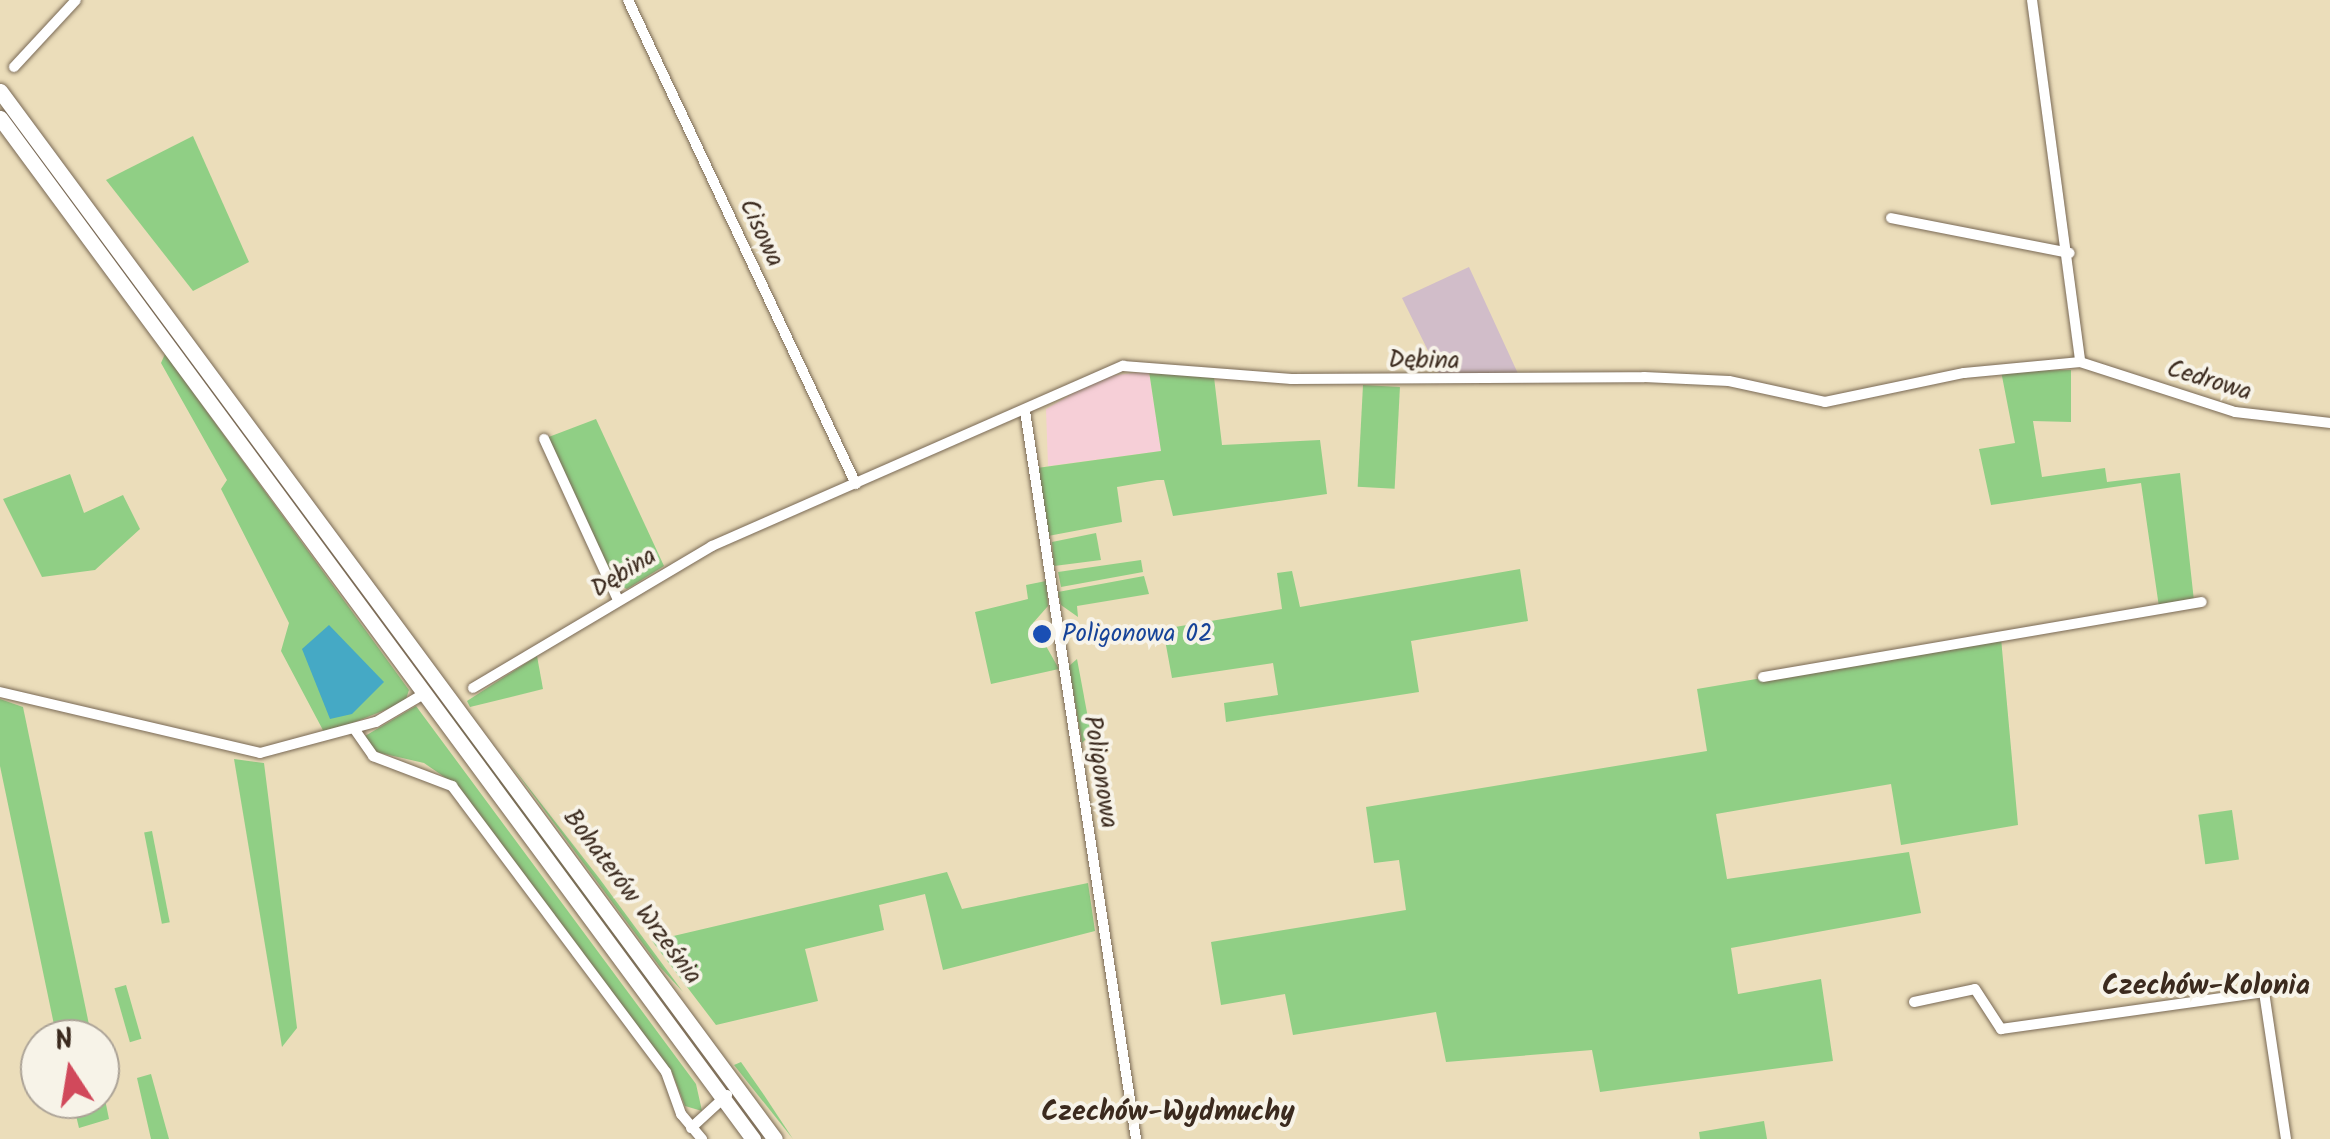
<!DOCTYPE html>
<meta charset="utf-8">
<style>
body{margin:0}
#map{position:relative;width:2330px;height:1139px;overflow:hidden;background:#ebddba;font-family:Kalam,sans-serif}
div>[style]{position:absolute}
.built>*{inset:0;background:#f6cfd7}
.industrial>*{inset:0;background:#d1bdc9}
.green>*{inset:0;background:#90cf85;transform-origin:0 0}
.water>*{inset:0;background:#45a9c5}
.roads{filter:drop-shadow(0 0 2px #796955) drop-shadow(0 0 2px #796955)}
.minor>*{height:10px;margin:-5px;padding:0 5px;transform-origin:5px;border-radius:5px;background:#fff}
.secondary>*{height:15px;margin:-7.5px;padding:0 7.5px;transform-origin:7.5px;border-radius:7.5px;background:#fff}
.dots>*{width:28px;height:28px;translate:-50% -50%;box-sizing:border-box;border:5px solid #f7f3e8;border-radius:50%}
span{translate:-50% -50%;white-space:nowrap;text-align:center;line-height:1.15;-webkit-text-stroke:8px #f7f3e8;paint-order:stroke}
.street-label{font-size:25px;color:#3b2a1e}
.transit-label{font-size:25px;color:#164399}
.left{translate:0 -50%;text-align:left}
.neighbourhood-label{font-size:28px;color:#3b2a1e;font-weight:700}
.north{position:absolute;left:20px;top:1019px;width:100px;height:100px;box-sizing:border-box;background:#f7f3e8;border:2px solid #aca397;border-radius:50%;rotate:348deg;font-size:28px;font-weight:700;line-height:40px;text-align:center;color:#3b2a1e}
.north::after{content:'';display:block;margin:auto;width:35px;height:45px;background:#d1495b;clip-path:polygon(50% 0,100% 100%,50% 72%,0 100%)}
</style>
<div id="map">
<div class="built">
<div style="clip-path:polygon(1149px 371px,1161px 451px,1048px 466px,1046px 409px,1101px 377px)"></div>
</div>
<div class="industrial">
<div style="clip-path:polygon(1469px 267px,1520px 378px,1443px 381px,1402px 298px)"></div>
</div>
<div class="green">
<div style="clip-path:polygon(193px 136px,249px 262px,193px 291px,106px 180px)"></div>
<div style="clip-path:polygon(165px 354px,409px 690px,405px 702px,325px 734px,281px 651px,289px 623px,221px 489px,227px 480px,161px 363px)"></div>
<div style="clip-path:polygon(2071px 370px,2071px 422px,2033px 421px,2042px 477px,2105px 468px,2107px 482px,2180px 473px,2194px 601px,2159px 607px,2141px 483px,1991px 505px,1979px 449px,2015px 443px,2001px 371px)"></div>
<div style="clip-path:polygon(1149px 371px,1214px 377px,1222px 445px,1320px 440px,1327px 494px,1173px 516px,1164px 480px,1157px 480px,1117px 487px,1122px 522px,1048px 536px,1037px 468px,1161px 451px)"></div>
<div style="left:1363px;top:385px;width:37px;height:102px;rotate:3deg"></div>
<div style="clip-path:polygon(596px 419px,664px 566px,627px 589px,617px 585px,546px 438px)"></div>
<div style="clip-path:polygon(70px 474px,84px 513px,123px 495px,140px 529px,95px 570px,42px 577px,3px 499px)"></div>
<div style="clip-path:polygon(1096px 533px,1101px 560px,1054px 566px,1052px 542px)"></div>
<div style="clip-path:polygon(1141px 560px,1143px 572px,1061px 587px,1058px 572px)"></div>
<div style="clip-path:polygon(1520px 569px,1528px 621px,1411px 641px,1419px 692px,1226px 722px,1224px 703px,1278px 695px,1273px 663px,1172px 678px,1163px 629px,1282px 609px,1277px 573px,1292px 571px,1300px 607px)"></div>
<div style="clip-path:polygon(1144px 576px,1149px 594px,1077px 606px,1078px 617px,1061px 605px,1058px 592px)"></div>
<div style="clip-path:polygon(1046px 581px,1048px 606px,1033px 623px,1059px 669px,991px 684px,975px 612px,1028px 599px,1026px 585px)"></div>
<div style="clip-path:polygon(2001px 638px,2018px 825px,1901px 845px,1891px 784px,1716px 814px,1727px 879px,1909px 852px,1921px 913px,1731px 948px,1738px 994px,1821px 979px,1833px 1061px,1600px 1092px,1592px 1050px,1446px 1062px,1436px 1012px,1293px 1035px,1285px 994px,1221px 1005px,1211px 942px,1406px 910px,1399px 860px,1374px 863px,1366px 807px,1707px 751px,1697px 689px)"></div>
<div style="clip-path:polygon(537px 656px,543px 689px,470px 707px,467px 701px)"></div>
<div style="clip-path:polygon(1077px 659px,1091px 734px,1082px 743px,1069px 666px)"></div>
<div style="clip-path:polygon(0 699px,23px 707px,92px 1039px,57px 1039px,0 766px)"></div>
<div style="clip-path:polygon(416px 706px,696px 1084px,702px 1111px,685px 1106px,672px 1072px,459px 787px,424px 763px,376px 752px,365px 736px)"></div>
<div style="clip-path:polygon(450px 708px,716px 1071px,444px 712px)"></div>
<div style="clip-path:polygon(234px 759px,264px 763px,297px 1028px,282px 1047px)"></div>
<div style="clip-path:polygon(508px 761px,599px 878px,683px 992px,660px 967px)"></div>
<div style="left:2232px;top:810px;width:50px;height:34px;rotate:82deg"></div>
<div style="left:152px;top:831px;width:93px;height:8px;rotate:79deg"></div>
<div style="clip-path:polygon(947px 872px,962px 909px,1088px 883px,1095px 931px,943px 970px,925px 894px,879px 905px,884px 930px,805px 949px,818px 1001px,716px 1025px,652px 941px)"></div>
<div style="left:126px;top:985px;width:56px;height:12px;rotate:74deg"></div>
<div style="clip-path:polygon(741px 1062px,764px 1095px,793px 1139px,734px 1065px)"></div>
<div style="clip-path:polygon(151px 1074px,169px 1139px,151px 1139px,137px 1078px)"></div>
<div style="clip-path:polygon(100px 1075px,109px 1119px,79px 1128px,72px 1099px,100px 1099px)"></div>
<div style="clip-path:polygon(1764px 1121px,1767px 1139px,1700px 1139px,1699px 1132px)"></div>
</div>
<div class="water">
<div style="clip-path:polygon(329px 625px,384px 682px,352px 714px,330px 719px,302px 649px)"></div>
</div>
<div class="roads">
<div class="minor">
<div style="left:628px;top:0;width:535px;rotate:64.78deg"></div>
<div style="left:2032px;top:0;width:365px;rotate:82.4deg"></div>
<div style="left:14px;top:67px;width:91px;rotate:-47.2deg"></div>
<div style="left:1891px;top:218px;width:182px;rotate:11.1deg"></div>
<div style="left:1025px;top:411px;width:736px;rotate:81.33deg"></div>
<div style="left:544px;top:439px;width:177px;rotate:65.3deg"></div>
<div style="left:1763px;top:677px;width:445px;rotate:-9.7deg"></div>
<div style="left:473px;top:688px;width:278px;rotate:-30.7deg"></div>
<div style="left:712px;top:546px;width:449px;rotate:-23.7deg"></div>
<div style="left:1123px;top:366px;width:169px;rotate:4.4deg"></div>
<div style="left:1291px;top:379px;width:353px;rotate:-0.3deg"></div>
<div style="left:1644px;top:377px;width:85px;rotate:2.7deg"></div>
<div style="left:1729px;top:381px;width:98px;rotate:12.3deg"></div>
<div style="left:1825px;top:402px;width:142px;rotate:-11.8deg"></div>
<div style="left:1964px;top:373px;width:117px;rotate:-5.4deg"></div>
<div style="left:2080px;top:362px;width:163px;rotate:17.9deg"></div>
<div style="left:2235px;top:412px;width:96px;rotate:6.6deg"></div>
<div style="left:0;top:692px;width:267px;rotate:13.2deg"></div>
<div style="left:260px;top:753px;width:120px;rotate:-15deg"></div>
<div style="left:376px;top:722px;width:53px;rotate:-30.4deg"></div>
<div style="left:355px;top:730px;width:32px;rotate:55deg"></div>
<div style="left:373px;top:756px;width:85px;rotate:20.8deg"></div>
<div style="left:452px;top:786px;width:357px;rotate:53.2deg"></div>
<div style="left:666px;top:1072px;width:45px;rotate:70.3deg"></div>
<div style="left:681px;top:1114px;width:33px;rotate:50deg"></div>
<div style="left:1914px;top:1002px;width:62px;rotate:-12deg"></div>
<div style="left:1975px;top:989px;width:48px;rotate:57deg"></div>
<div style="left:2001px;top:1029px;width:266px;rotate:-8deg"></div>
<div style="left:2264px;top:992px;width:149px;rotate:81.5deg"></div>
<div style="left:691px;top:1128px;width:49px;rotate:-42.5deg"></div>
</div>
<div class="secondary">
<div style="left:0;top:91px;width:1303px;rotate:53.52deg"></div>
<div style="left:0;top:118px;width:1269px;rotate:53.59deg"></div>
</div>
</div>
<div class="dots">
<div style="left:1042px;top:634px;background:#1a4fb4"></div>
</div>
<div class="street-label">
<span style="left:761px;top:233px;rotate:65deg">Cisowa</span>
<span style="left:1424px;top:361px;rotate:1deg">Dębina</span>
<span style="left:2209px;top:381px;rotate:17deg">Cedrowa</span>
<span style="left:624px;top:573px;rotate:-32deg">Dębina</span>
<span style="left:1100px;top:772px;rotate:81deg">Poligonowa</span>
<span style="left:632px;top:897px;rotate:53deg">Bohaterów Września</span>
</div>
<div class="transit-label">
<span class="left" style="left:1062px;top:634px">Poligonowa 02</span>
</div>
<div class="neighbourhood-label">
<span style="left:2206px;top:987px">Czechów-Kolonia</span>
<span style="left:1168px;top:1113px">Czechów-Wydmuchy</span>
</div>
<div class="north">N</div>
</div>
